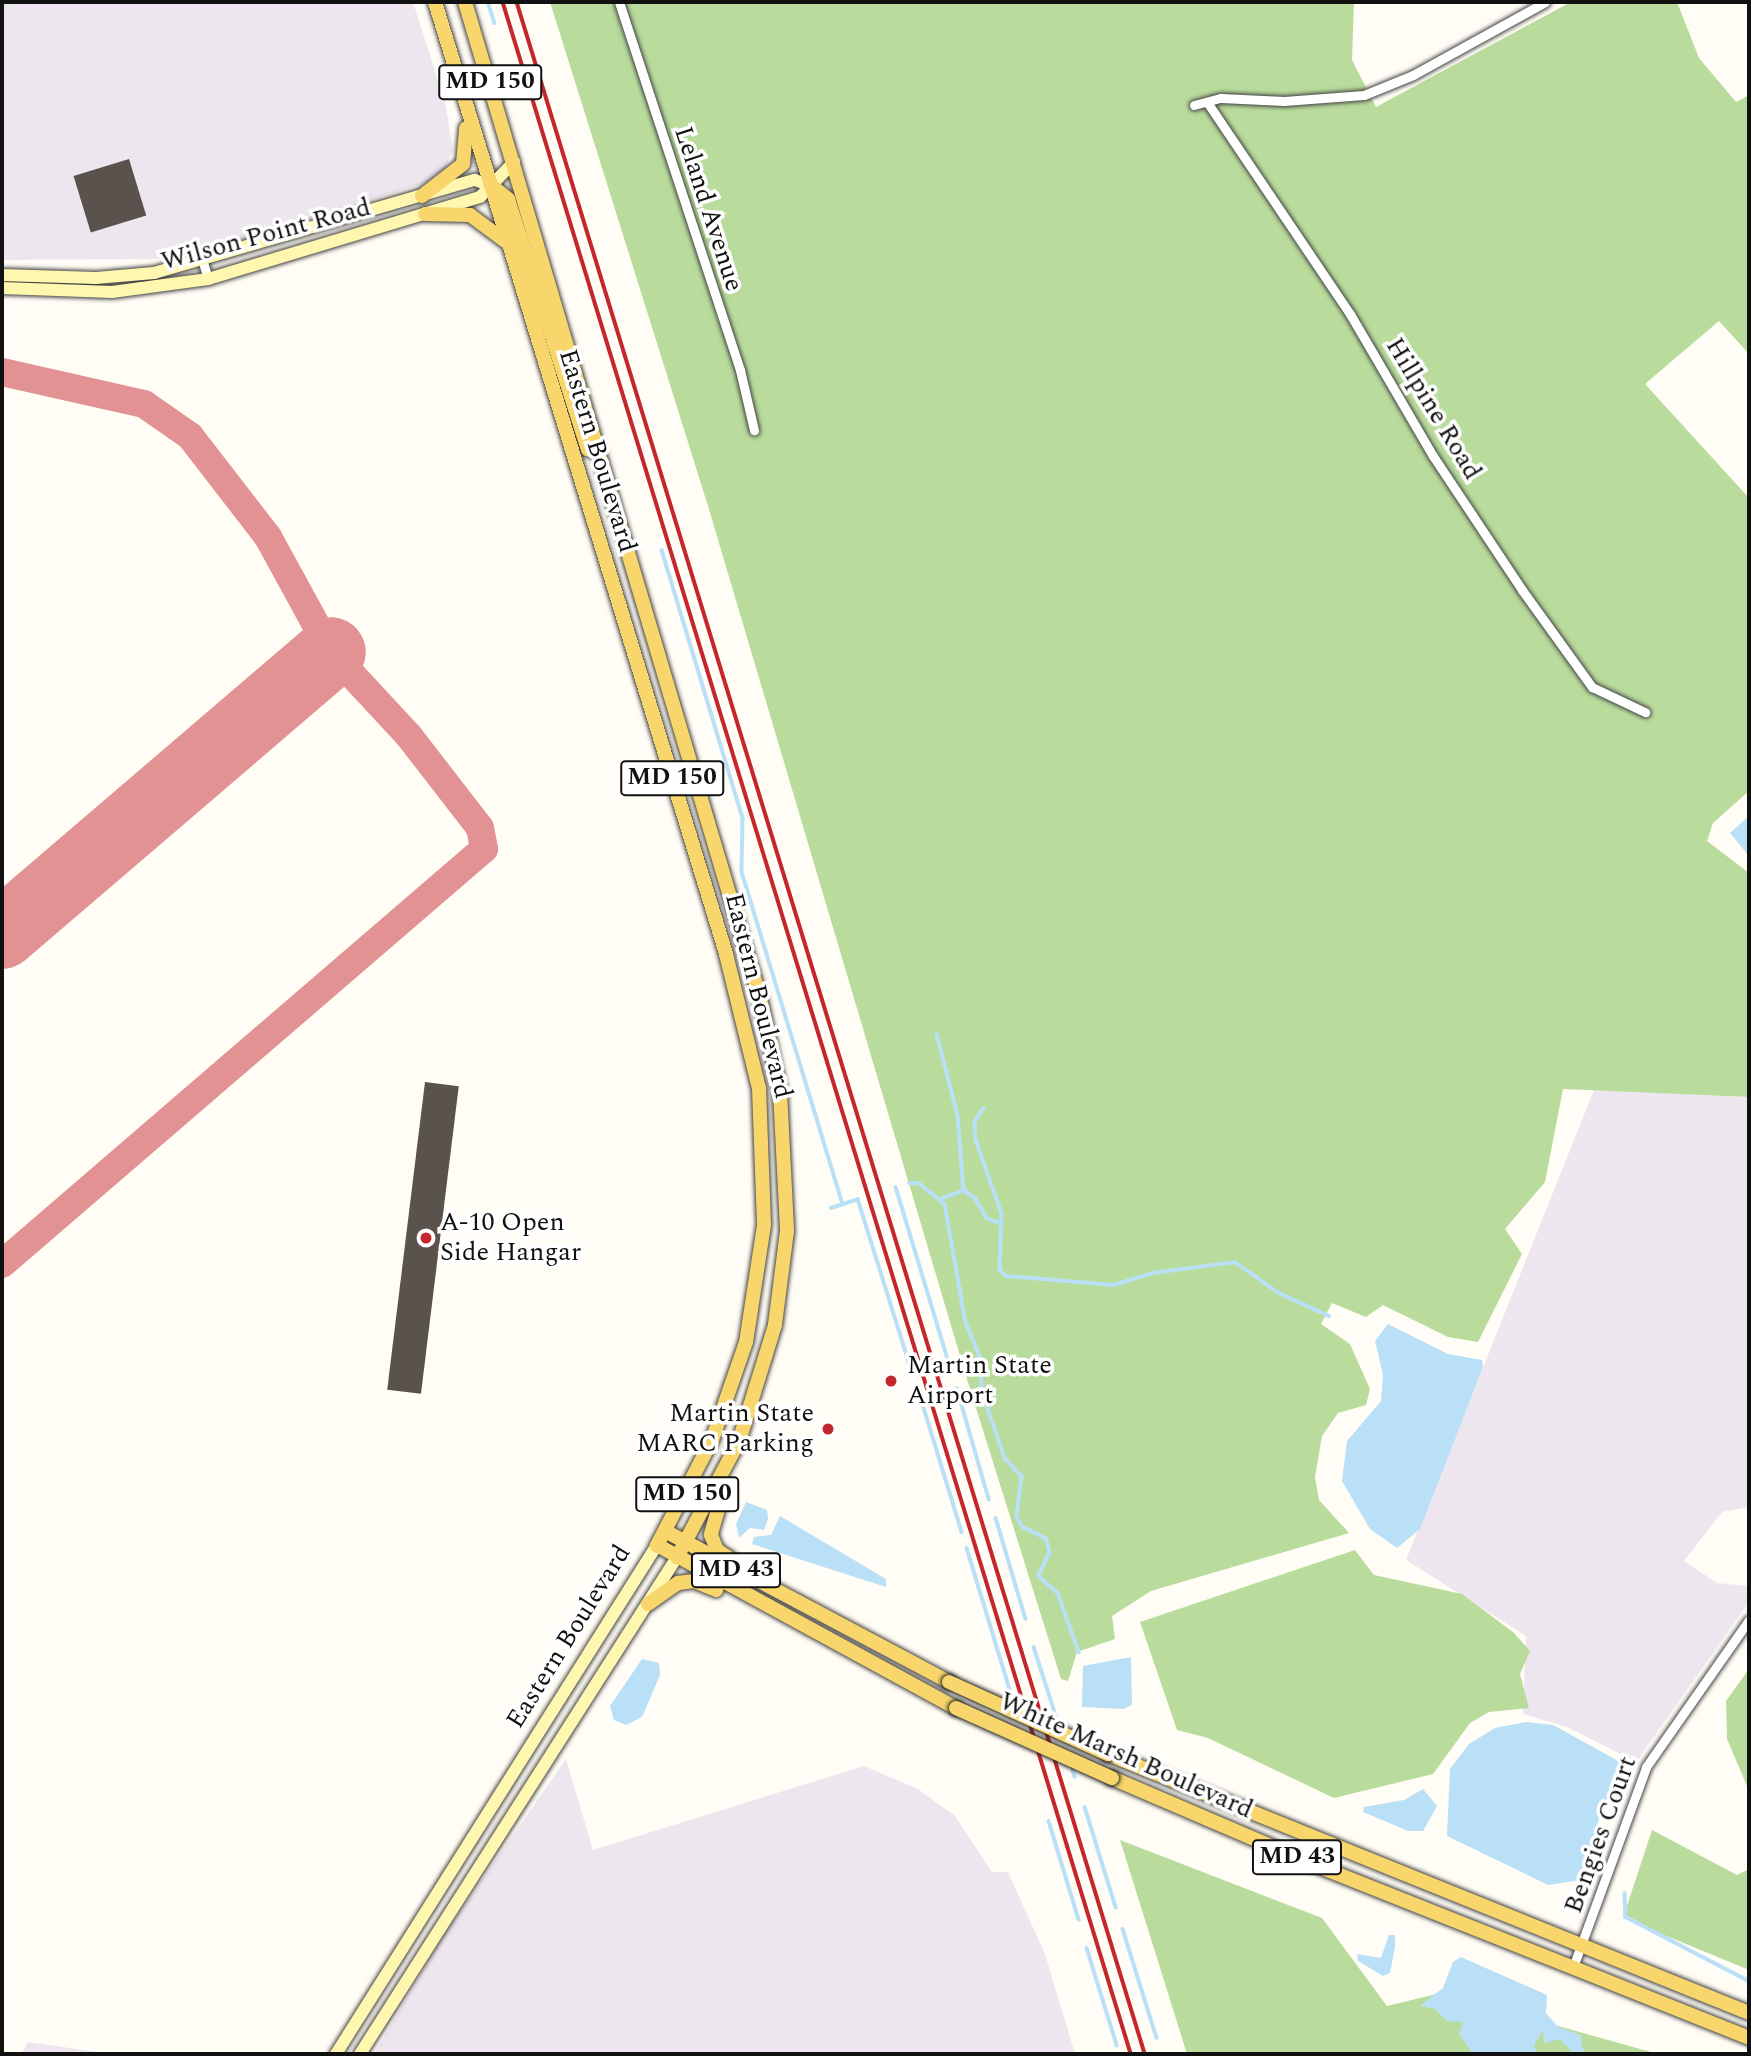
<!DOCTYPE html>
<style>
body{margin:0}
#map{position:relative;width:1751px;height:2056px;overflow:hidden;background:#fffdf5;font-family:Spectral,serif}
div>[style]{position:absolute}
.industrial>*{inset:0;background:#eee6ef}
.forest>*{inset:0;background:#b9dc9c}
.water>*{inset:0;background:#b9e0f7}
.stream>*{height:3.5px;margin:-1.75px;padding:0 1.75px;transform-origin:1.75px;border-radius:1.75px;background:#b9e0f7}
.taxiway>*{height:28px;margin:-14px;padding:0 14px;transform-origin:14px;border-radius:14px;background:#e29292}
.runway>*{height:70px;margin:-35px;padding:0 35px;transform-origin:35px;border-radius:35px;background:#e29292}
.building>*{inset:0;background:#5a524d;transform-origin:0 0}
.roads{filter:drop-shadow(0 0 2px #444) drop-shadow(0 0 2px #444)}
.street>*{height:9px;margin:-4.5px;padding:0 4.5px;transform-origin:4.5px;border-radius:4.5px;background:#fff}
.secondary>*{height:12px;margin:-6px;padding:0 6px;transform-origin:6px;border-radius:6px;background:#fff6b0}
.primary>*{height:14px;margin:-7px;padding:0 7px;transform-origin:7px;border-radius:7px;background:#f9d66b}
.rail>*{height:3.5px;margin:-1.75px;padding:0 1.75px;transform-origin:1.75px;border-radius:1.75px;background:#c4262e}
.bridges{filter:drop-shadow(0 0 2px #222) drop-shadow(0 0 2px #222)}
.primary-bridge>*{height:14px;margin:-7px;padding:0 7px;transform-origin:7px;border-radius:7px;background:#f9d66b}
.dots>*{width:19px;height:19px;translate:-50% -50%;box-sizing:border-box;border:4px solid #fff;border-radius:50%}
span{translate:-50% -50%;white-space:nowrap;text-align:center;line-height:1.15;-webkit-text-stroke:7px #fff;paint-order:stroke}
.shield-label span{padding:2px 5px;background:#fff;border:2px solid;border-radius:5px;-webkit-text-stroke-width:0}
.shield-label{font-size:24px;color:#111;font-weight:700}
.street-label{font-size:26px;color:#111}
.poi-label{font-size:26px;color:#111}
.left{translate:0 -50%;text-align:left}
.right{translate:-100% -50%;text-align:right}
.frame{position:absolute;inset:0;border:4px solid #111;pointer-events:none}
</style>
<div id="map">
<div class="industrial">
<div style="clip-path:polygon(2px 2px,413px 2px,445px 102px,453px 150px,444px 171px,425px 183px,211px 250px,166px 259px,2px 260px)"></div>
<div style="clip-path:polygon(1594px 1090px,1749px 1097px,1749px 1507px,1722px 1512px,1684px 1561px,1717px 1583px,1749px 1586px,1749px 1602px,1636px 1762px,1567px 1727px,1523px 1714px,1526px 1636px,1406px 1560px)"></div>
<div style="clip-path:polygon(566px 1759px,593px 1850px,864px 1766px,918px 1789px,955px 1816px,992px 1872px,1008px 1872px,1045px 1954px,1075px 2054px,374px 2054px,443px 1936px)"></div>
<div style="clip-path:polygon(28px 2042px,111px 2054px,21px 2054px)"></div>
</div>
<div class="forest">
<div style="clip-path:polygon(550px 2px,1354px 2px,1352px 60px,1376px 107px,1571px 2px,1677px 2px,1699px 58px,1736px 102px,1749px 95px,1749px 354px,1719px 321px,1645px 384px,1749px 498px,1749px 791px,1713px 823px,1707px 841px,1749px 873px,1749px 1097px,1563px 1089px,1545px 1182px,1505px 1229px,1522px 1254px,1478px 1342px,1448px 1337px,1383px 1305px,1366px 1317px,1332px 1303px,1321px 1324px,1350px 1344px,1370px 1389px,1366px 1405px,1338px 1413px,1322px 1436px,1315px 1477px,1319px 1500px,1349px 1533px,1151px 1591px,1112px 1616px,1115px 1639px,1077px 1652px,1068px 1681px,1061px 1679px,966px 1376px,708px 506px)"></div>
<div style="clip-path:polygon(1355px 1550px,1374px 1575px,1462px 1594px,1513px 1632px,1530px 1651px,1520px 1674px,1529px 1708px,1489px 1712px,1470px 1723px,1433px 1774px,1334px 1798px,1208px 1738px,1177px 1730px,1140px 1622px)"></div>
<div style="clip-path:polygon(1749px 1669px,1749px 1791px,1727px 1739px,1726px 1701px)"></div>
<div style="clip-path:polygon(1652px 1830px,1737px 1875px,1749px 1869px,1749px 1970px,1623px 1918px)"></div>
<div style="clip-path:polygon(1120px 1840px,1322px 1918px,1387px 2006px,1461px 1988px,1551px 2024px,1658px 2054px,1187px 2054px)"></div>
</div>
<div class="water">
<div style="clip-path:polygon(1749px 816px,1749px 856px,1730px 833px)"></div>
<div style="clip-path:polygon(1388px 1324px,1448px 1354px,1482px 1360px,1483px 1367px,1420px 1529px,1397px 1548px,1370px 1529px,1342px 1481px,1347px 1441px,1381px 1401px,1383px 1375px,1375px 1341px)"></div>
<div style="clip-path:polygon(746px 1502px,767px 1510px,768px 1519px,764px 1530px,750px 1528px,739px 1538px,736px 1524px)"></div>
<div style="clip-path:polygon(780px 1516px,886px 1579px,886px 1587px,752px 1544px,754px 1537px,771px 1535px)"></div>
<div style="clip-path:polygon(1131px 1657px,1132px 1705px,1124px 1709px,1082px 1707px,1083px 1666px)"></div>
<div style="clip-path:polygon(642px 1659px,659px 1663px,660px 1675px,642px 1717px,626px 1725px,614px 1720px,610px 1706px)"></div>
<div style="clip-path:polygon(1526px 1722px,1553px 1725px,1622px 1763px,1598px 1822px,1591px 1864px,1574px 1881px,1548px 1885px,1447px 1836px,1450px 1769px,1469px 1744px,1495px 1728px)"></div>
<div style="clip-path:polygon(1423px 1789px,1437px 1806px,1423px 1831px,1408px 1831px,1363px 1812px,1364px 1807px,1404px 1800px)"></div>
<div style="clip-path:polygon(1389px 1935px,1395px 1935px,1395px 1947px,1390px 1973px,1383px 1976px,1358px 1961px,1357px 1954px,1381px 1958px)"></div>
<div style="clip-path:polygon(1461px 1957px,1547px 1995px,1546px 2013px,1558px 2027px,1581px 2035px,1582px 2050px,1573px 2053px,1560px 2039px,1544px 2043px,1543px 2030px,1534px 2045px,1537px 2054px,1473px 2054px,1459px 2034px,1463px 2022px,1447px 2021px,1435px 2009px,1420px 2006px,1443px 1988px,1453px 1962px)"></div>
</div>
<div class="stream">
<div style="left:488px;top:2px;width:22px;rotate:72deg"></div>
<div style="left:662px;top:550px;width:280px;rotate:73.2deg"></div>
<div style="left:743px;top:818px;width:54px;rotate:91.1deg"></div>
<div style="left:742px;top:872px;width:347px;rotate:73.1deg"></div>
<div style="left:937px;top:1034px;width:85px;rotate:75.6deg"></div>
<div style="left:958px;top:1116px;width:74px;rotate:85.4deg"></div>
<div style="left:984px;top:1108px;width:17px;rotate:123deg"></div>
<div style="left:975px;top:1122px;width:18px;rotate:87deg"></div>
<div style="left:976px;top:1140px;width:78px;rotate:70.6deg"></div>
<div style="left:1002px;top:1214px;width:56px;rotate:92deg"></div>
<div style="left:1000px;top:1270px;width:8px;rotate:45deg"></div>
<div style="left:1006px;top:1276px;width:108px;rotate:4.8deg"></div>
<div style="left:1114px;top:1285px;width:41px;rotate:-17.1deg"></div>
<div style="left:1153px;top:1273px;width:83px;rotate:-7.6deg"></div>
<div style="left:1235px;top:1262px;width:54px;rotate:35.2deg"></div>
<div style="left:1279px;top:1293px;width:55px;rotate:24.7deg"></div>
<div style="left:909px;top:1183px;width:10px"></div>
<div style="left:919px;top:1183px;width:33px;rotate:39deg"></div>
<div style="left:945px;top:1204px;width:121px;rotate:80deg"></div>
<div style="left:966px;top:1323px;width:39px;rotate:67deg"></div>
<div style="left:981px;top:1359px;width:32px;rotate:88deg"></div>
<div style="left:982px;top:1391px;width:71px;rotate:71.1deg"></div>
<div style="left:1005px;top:1458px;width:25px;rotate:47deg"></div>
<div style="left:1022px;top:1476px;width:41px;rotate:97deg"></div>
<div style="left:1017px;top:1517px;width:12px;rotate:59deg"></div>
<div style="left:1023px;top:1527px;width:25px;rotate:26deg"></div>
<div style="left:1046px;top:1538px;width:15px;rotate:74deg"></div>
<div style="left:1050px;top:1552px;width:26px;rotate:115deg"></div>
<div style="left:1039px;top:1576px;width:25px;rotate:42deg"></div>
<div style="left:1058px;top:1593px;width:63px;rotate:70.4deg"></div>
<div style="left:896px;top:1187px;width:183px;rotate:73.2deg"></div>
<div style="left:964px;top:1190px;width:15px;rotate:37deg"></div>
<div style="left:976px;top:1199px;width:22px;rotate:60deg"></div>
<div style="left:987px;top:1218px;width:15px;rotate:23deg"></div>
<div style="left:941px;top:1199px;width:25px;rotate:-21deg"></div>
<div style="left:831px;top:1208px;width:28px;rotate:-18deg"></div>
<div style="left:858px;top:1199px;width:183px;rotate:72.6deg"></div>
<div style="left:957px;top:1388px;width:116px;rotate:73.9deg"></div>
<div style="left:921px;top:1398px;width:140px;rotate:73deg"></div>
<div style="left:996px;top:1518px;width:105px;rotate:73.5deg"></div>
<div style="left:967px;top:1548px;width:165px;rotate:73.1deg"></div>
<div style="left:1034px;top:1647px;width:85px;rotate:72.2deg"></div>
<div style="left:1072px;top:1766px;width:11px;rotate:75deg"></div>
<div style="left:1085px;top:1807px;width:105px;rotate:72.8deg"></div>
<div style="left:1049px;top:1821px;width:103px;rotate:73.1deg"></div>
<div style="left:1572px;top:1879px;width:15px;rotate:-4deg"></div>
<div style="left:1625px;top:1893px;width:24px;rotate:88deg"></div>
<div style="left:1626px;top:1917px;width:139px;rotate:27.5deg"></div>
<div style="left:1123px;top:1929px;width:114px;rotate:72.7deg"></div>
<div style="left:1087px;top:1948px;width:102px;rotate:72.8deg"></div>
<div style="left:1582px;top:2050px;width:4px;rotate:63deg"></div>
</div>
<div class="taxiway">
<div style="left:2px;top:372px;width:146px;rotate:12.7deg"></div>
<div style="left:144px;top:404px;width:56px;rotate:34.8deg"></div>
<div style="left:190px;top:436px;width:128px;rotate:52.3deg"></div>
<div style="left:268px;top:537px;width:131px;rotate:61.3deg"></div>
<div style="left:331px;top:652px;width:115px;rotate:47.1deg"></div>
<div style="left:409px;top:736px;width:116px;rotate:52.3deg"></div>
<div style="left:480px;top:828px;width:21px;rotate:79deg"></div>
<div style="left:484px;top:849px;width:636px;rotate:139.27deg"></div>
</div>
<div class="runway">
<div style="left:2px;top:934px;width:433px;rotate:-40.6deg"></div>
</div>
<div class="building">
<div style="left:129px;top:159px;width:59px;height:58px;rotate:73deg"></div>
<div style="left:425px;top:1082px;width:34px;height:310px;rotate:7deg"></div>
</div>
<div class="roads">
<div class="street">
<div style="left:619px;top:2px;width:387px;rotate:71.8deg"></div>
<div style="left:740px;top:370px;width:62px;rotate:76.9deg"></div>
<div style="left:1207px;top:102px;width:256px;rotate:56deg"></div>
<div style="left:1350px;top:314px;width:164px;rotate:59.7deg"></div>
<div style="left:1433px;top:456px;width:161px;rotate:56.4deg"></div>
<div style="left:1522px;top:590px;width:120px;rotate:54.2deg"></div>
<div style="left:1592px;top:687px;width:59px;rotate:25.3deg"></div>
<div style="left:1194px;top:105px;width:28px;rotate:-15deg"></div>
<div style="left:1221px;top:98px;width:63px;rotate:2.7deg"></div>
<div style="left:1284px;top:101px;width:80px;rotate:-4.3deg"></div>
<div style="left:1364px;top:95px;width:53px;rotate:-22.2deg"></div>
<div style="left:1413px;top:75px;width:151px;rotate:-28.9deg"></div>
<div style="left:203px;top:262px;width:18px;rotate:74deg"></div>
<div style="left:1573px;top:1967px;width:213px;rotate:-69.9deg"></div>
<div style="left:1646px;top:1767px;width:179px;rotate:-55deg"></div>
</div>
<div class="secondary">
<div style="left:2px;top:275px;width:94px;rotate:1.8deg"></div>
<div style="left:96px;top:278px;width:58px;rotate:-4.9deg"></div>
<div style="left:154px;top:273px;width:334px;rotate:-16.2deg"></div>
<div style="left:475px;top:180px;width:17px;rotate:21deg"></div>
<div style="left:2px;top:288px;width:110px;rotate:2.1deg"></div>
<div style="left:112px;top:292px;width:97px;rotate:-7.7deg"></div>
<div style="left:208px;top:279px;width:284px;rotate:-16.8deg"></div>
<div style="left:480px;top:197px;width:49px;rotate:-45.8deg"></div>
<div style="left:336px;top:2054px;width:602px;rotate:-57.76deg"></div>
<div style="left:360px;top:2054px;width:589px;rotate:-57.47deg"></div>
</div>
<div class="primary">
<div style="left:435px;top:2px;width:995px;rotate:73deg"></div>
<div style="left:726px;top:954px;width:138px;rotate:76.2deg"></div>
<div style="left:759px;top:1088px;width:137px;rotate:87.9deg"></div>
<div style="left:764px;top:1225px;width:118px;rotate:98.7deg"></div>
<div style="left:746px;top:1342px;width:104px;rotate:109.1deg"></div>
<div style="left:712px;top:1440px;width:119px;rotate:117.6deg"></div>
<div style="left:657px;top:1545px;width:341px;rotate:28.6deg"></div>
<div style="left:465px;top:2px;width:1039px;rotate:73.5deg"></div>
<div style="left:760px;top:998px;width:95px;rotate:77.9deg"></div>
<div style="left:780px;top:1091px;width:140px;rotate:87.1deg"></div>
<div style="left:787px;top:1231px;width:95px;rotate:97.3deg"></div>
<div style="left:775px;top:1325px;width:121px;rotate:107.2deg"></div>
<div style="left:739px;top:1441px;width:132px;rotate:118.1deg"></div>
<div style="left:492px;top:186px;width:21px;rotate:39deg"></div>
<div style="left:508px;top:199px;width:263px;rotate:72.3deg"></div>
<div style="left:422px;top:196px;width:52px;rotate:-38deg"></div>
<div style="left:463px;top:164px;width:36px;rotate:-85deg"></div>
<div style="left:425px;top:214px;width:45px;rotate:1.3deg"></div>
<div style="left:470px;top:215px;width:44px;rotate:36.6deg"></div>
<div style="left:721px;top:1499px;width:37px;rotate:106deg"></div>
<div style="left:711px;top:1535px;width:16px;rotate:68deg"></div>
<div style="left:717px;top:1550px;width:17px;rotate:33deg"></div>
<div style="left:665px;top:1531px;width:322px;rotate:28deg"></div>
<div style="left:648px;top:1604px;width:37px;rotate:-35deg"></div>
<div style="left:678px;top:1583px;width:16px;rotate:-7deg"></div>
<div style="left:694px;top:1581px;width:24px;rotate:22deg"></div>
<div style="left:1108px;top:1754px;width:691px;rotate:22deg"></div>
<div style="left:1112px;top:1778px;width:215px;rotate:23.2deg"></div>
<div style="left:1310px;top:1863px;width:473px;rotate:21.7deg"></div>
</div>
</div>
<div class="rail">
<div style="left:503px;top:2px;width:2146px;rotate:72.98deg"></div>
<div style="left:517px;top:2px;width:2146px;rotate:72.98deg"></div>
</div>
<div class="bridges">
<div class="primary-bridge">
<div style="left:949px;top:1682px;width:175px;rotate:24.4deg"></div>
<div style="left:956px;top:1708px;width:171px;rotate:24.2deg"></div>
</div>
</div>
<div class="dots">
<div style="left:426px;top:1238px;background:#c4262e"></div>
<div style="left:891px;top:1381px;background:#c4262e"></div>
<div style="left:828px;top:1429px;background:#c4262e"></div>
</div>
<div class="shield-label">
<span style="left:490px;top:82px">MD 150</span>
<span style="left:672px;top:778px">MD 150</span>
<span style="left:687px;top:1494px">MD 150</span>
<span style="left:736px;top:1570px">MD 43</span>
<span style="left:1297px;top:1857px">MD 43</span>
</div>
<div class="street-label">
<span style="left:708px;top:209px;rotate:72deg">Leland Avenue</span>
<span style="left:266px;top:235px;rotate:-15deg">Wilson Point Road</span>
<span style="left:1433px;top:409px;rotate:59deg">Hillpine Road</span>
<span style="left:597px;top:451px;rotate:73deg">Eastern Boulevard</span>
<span style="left:758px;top:996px;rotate:76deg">Eastern Boulevard</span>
<span style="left:569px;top:1637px;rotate:-58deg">Eastern Boulevard</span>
<span style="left:1126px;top:1756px;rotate:24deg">White Marsh Boulevard</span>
<span style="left:1601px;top:1835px;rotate:-70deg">Bengies Court</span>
</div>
<div class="poi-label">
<span class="left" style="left:440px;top:1238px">A-10 Open<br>Side Hangar</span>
<span class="left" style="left:907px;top:1381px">Martin State<br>Airport</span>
<span class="right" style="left:814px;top:1429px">Martin State<br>MARC Parking</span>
</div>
<div class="frame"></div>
</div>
